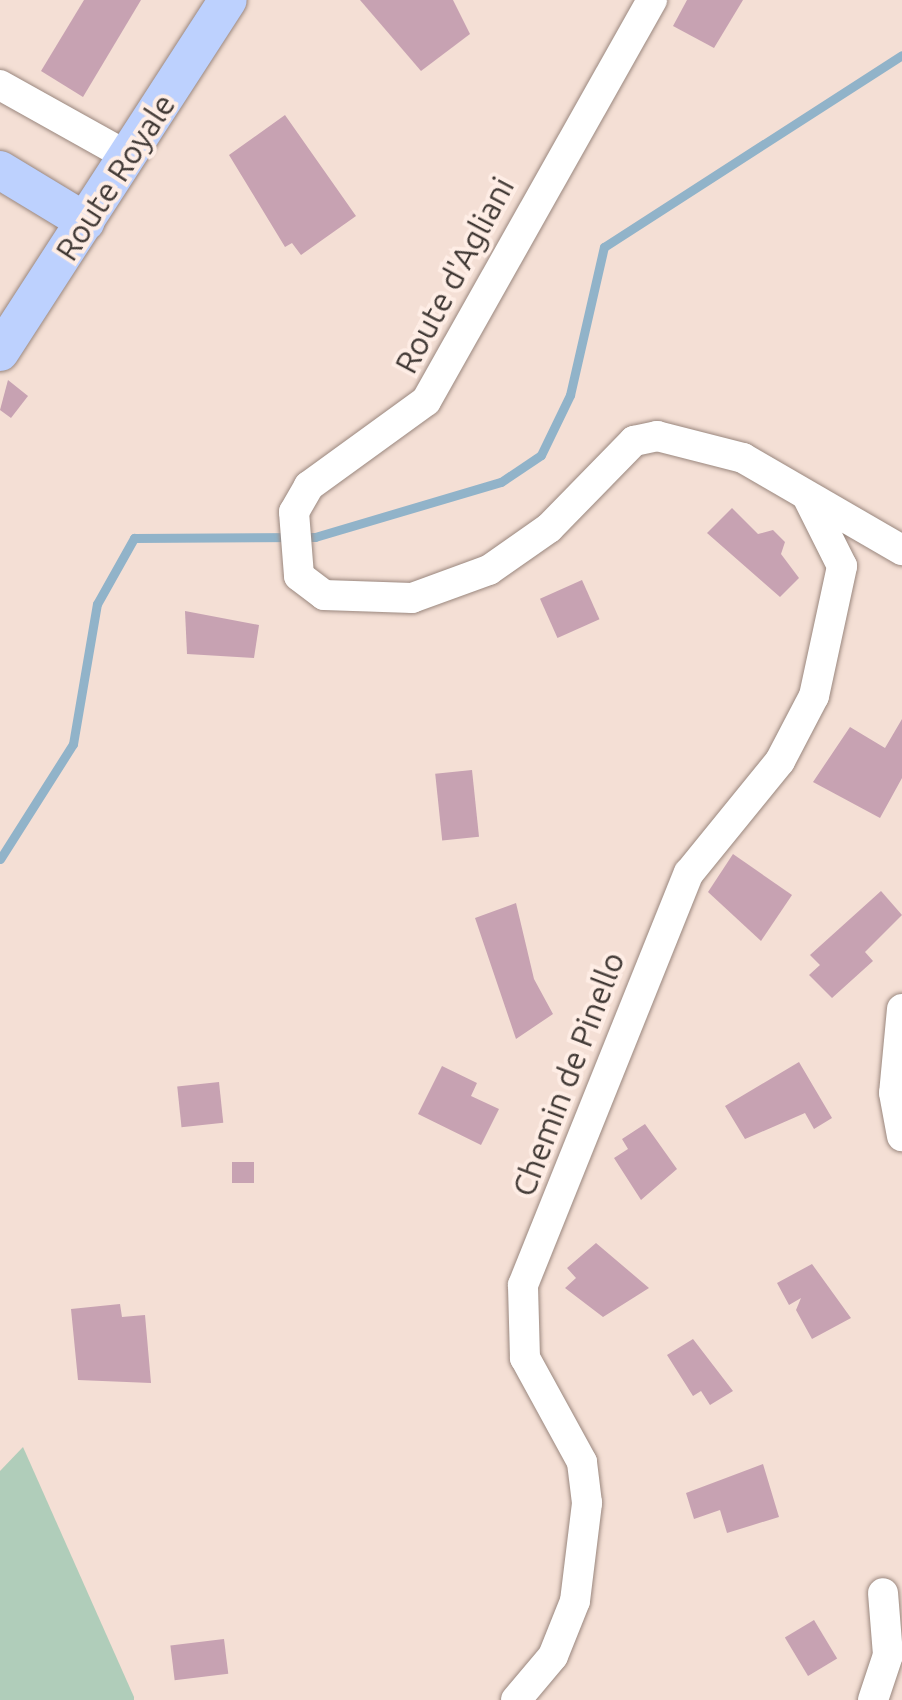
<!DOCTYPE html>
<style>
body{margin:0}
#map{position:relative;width:902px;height:1700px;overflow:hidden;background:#f4dfd5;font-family:Ubuntu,sans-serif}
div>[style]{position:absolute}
.green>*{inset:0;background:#b0cdba}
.stream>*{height:9px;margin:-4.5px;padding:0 4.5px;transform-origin:4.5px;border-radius:4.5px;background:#91b3c9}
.building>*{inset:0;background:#c7a2b2;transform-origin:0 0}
.roads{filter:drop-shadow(0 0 2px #9a877e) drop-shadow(0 0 2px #9a877e)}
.minor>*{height:30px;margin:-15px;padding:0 15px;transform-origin:15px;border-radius:15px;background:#fff}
.major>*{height:38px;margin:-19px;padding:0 19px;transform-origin:19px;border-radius:19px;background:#bdd1fe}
span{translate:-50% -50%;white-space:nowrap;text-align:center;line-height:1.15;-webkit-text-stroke:8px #feede5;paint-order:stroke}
.street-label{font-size:32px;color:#413935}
</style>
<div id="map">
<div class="green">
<div style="clip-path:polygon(23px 1447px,134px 1697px,134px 1700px,0 1700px,0 1471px)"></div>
</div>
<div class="stream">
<div style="left:0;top:859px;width:136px;rotate:-57.6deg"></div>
<div style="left:73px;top:744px;width:142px;rotate:-80.3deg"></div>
<div style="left:97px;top:604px;width:76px;rotate:-60.7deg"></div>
<div style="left:134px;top:538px;width:181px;rotate:-0.3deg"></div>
<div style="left:315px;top:537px;width:194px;rotate:-16.5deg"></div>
<div style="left:501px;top:482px;width:48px;rotate:-34deg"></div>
<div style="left:541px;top:455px;width:67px;rotate:-64.2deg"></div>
<div style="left:570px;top:395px;width:152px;rotate:-77.1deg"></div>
<div style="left:604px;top:247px;width:354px;rotate:-32.8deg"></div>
</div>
<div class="building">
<div style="clip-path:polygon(84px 0,141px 0,83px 97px,41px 71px)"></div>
<div style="clip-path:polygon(360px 0,453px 0,470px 34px,421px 71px)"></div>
<div style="clip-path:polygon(687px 0,743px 0,714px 48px,673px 26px)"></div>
<div style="clip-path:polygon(285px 115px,356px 216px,301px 255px,292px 243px,285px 247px,229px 155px)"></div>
<div style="clip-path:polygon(8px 380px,28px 396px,11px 418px,0 410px)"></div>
<div style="clip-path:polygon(732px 508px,758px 534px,773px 530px,785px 542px,781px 554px,799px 578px,780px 597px,707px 533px)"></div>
<div style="left:582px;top:580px;width:43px;height:46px;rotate:66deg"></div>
<div style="clip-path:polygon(185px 611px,259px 625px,254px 658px,187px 654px)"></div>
<div style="clip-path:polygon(902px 719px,902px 778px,880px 818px,813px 782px,850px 727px,885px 748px)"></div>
<div style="left:472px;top:770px;width:67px;height:37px;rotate:84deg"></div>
<div style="clip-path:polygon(733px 854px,792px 895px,761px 941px,708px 892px)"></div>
<div style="clip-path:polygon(881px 891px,902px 915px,865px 952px,873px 961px,832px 998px,809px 975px,820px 965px,810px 955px)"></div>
<div style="clip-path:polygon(516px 903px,534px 979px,553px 1014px,516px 1039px,475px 918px)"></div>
<div style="clip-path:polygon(799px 1062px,832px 1118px,814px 1129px,805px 1113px,745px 1139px,725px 1106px)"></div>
<div style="clip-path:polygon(442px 1066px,477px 1083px,471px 1096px,499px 1109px,481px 1145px,418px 1114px)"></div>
<div style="left:219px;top:1082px;width:41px;height:42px;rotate:84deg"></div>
<div style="clip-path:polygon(645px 1124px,677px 1169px,641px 1200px,614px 1158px,628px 1149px,622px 1139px)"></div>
<div style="left:254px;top:1162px;width:21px;height:22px;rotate:90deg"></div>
<div style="clip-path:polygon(596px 1243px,649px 1288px,603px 1317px,565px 1288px,576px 1278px,567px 1268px)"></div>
<div style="clip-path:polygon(812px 1264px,851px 1318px,812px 1339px,796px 1310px,801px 1298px,789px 1305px,777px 1283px)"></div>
<div style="clip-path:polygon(120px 1304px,122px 1317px,145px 1315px,151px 1383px,78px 1380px,71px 1309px)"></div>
<div style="clip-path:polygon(693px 1339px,733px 1391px,710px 1405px,701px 1391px,693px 1396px,667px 1355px)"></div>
<div style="clip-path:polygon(763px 1464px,779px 1517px,727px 1533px,720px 1510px,694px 1519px,686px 1493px)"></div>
<div style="left:814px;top:1620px;width:45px;height:34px;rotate:59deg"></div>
<div style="left:224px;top:1639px;width:35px;height:54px;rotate:83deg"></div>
</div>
<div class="roads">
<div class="minor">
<div style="left:652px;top:0;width:460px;rotate:119.4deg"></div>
<div style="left:426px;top:401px;width:145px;rotate:144deg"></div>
<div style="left:309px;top:486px;width:30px;rotate:120deg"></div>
<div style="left:294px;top:512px;width:64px;rotate:85.5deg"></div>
<div style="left:299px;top:576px;width:31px;rotate:37deg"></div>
<div style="left:324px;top:595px;width:88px;rotate:2deg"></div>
<div style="left:412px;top:598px;width:82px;rotate:-20deg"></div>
<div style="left:489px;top:570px;width:73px;rotate:-35deg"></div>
<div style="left:549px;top:528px;width:122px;rotate:-45.7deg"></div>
<div style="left:634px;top:441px;width:24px;rotate:-12deg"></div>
<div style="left:657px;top:436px;width:89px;rotate:14.3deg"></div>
<div style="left:743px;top:458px;width:184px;rotate:30.1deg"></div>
<div style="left:0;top:85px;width:148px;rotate:29.2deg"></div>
<div style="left:902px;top:1009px;width:84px;rotate:95.4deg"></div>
<div style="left:894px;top:1093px;width:44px;rotate:79.5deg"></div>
<div style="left:516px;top:1700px;width:57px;rotate:-49.9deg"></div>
<div style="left:553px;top:1656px;width:59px;rotate:-68.2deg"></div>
<div style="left:575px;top:1601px;width:99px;rotate:-83deg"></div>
<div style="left:587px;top:1503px;width:41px;rotate:-97deg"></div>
<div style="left:582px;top:1462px;width:119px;rotate:-118.7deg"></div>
<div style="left:525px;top:1358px;width:73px;rotate:-91.6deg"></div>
<div style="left:523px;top:1285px;width:444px;rotate:-68.1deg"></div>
<div style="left:689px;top:873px;width:144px;rotate:-50.9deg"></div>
<div style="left:780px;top:761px;width:73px;rotate:-62.4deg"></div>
<div style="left:814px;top:696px;width:133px;rotate:-77.8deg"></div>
<div style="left:842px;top:566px;width:78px;rotate:-116.6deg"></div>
<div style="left:873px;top:1700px;width:47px;rotate:-71.6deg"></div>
<div style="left:888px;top:1655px;width:62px;rotate:-94.6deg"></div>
</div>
<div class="major">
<div style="left:0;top:170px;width:100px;rotate:31.2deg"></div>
<div style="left:0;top:352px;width:419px;rotate:-57.1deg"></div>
</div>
</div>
<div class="street-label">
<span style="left:115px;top:177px;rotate:-57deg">Route Royale</span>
<span style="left:454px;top:275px;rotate:-62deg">Route d'Agliani</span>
<span style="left:568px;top:1074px;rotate:-69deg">Chemin de Pinello</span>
</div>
</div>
